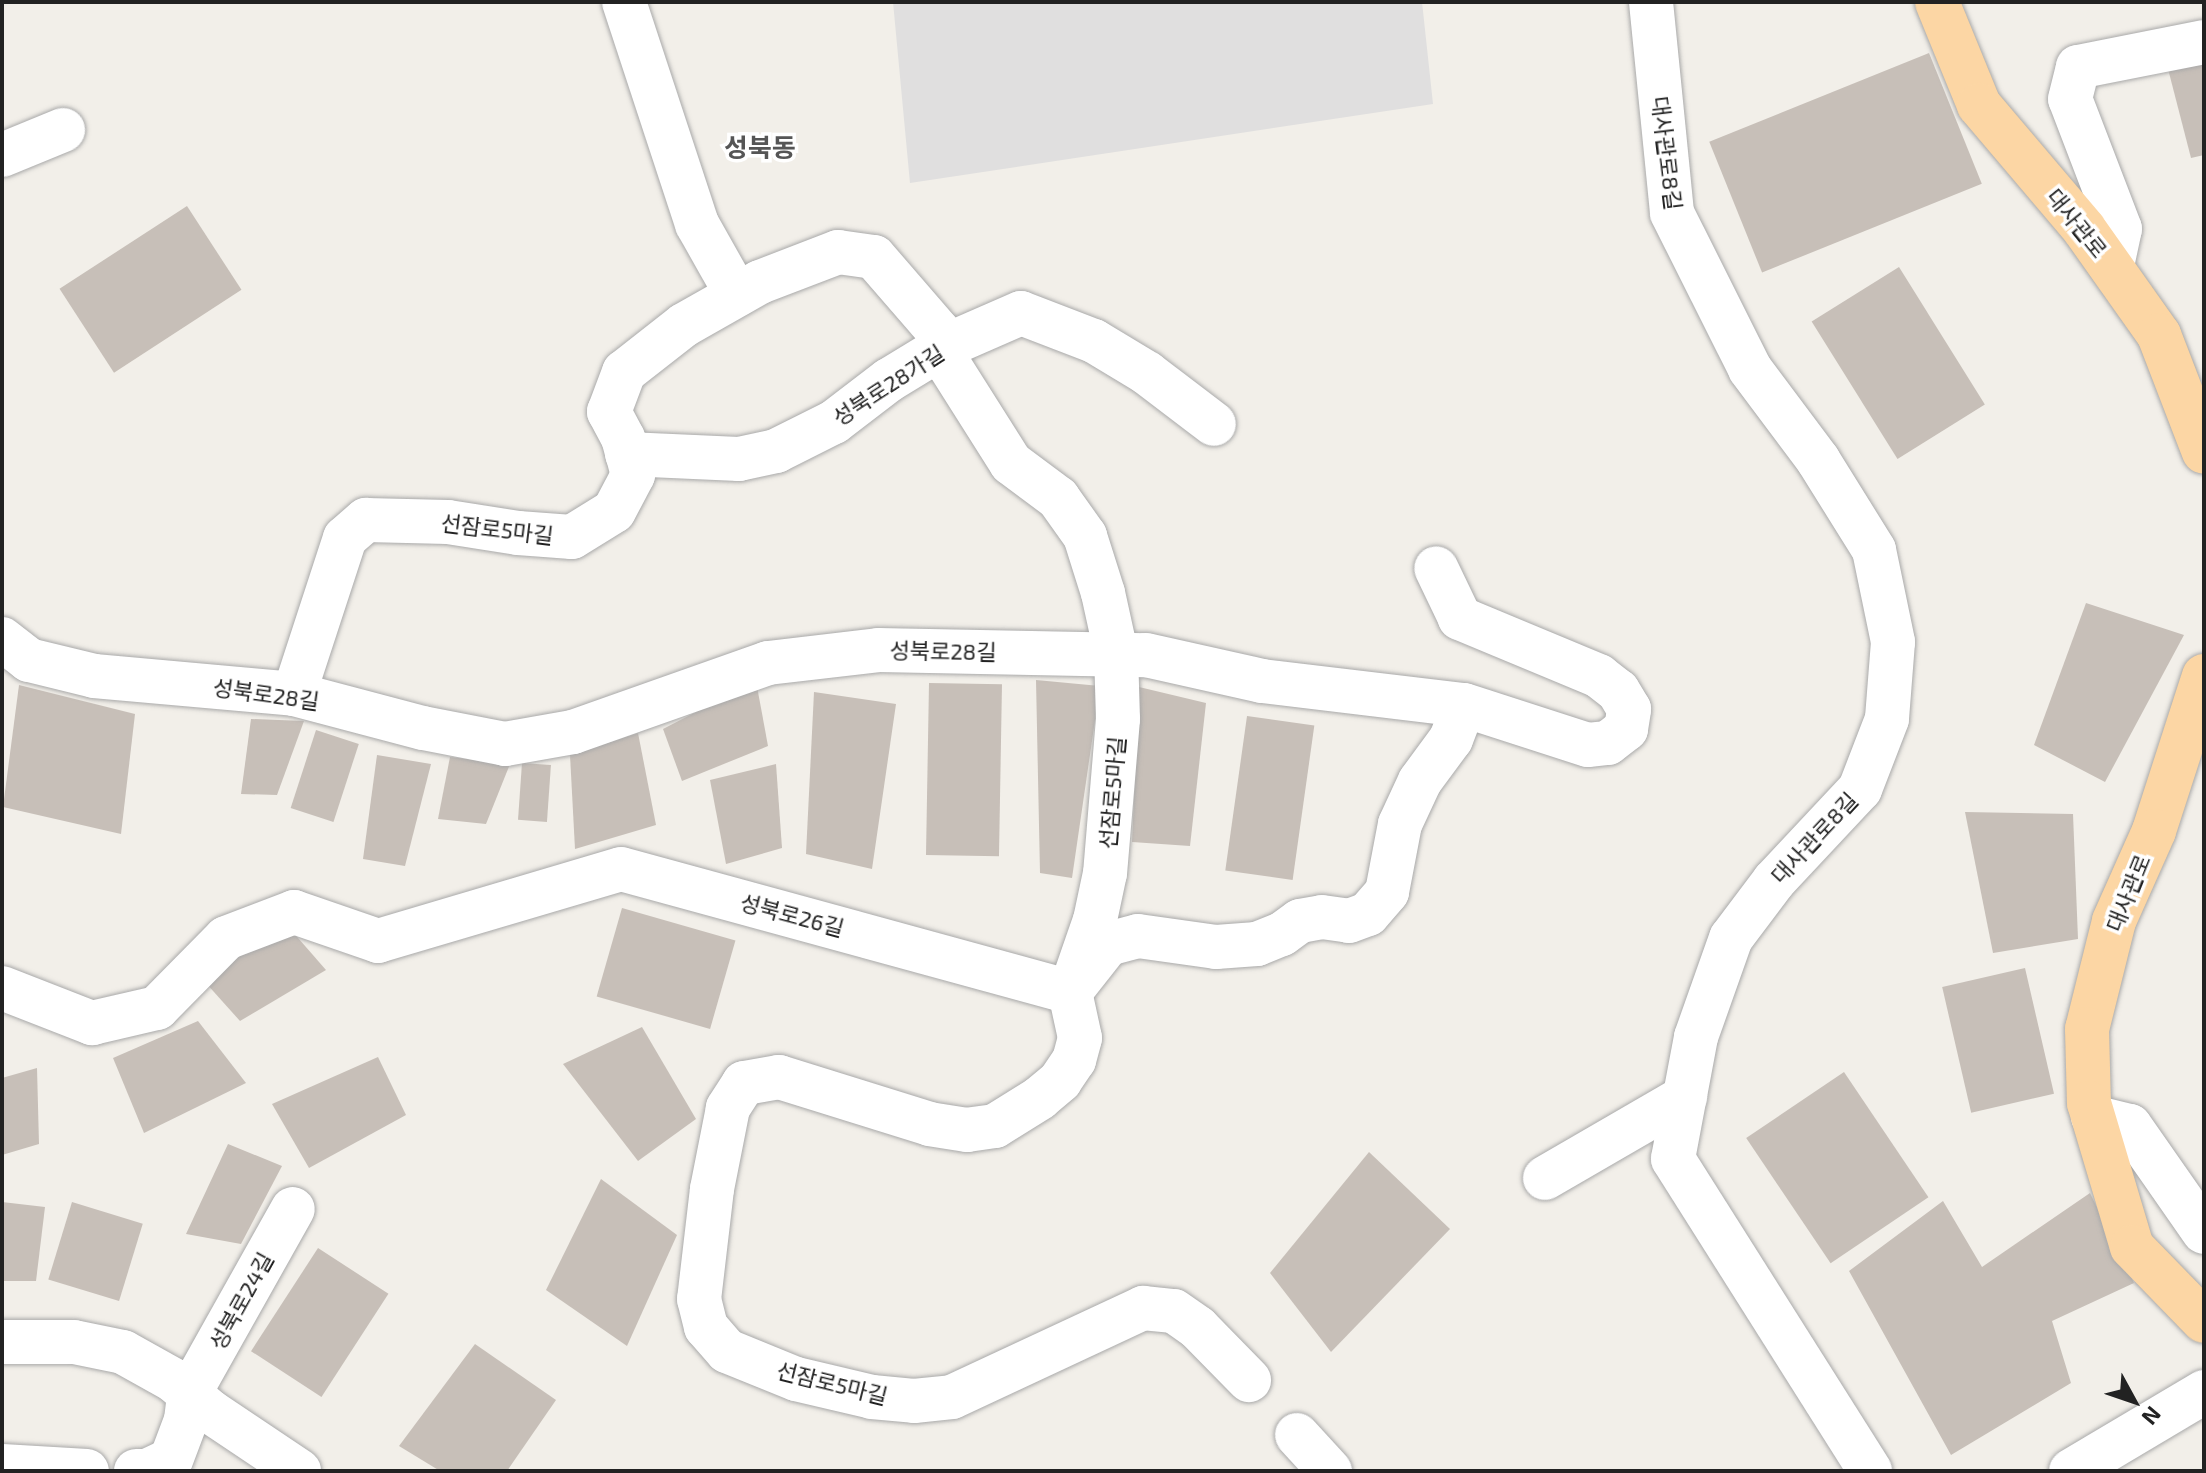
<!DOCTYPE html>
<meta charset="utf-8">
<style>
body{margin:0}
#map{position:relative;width:2206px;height:1473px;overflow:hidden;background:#f2efe9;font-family:"Exo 2","Noto Sans KR",sans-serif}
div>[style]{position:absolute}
.residential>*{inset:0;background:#e0dfdf}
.building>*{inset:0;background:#c7bfb8;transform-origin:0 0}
.roads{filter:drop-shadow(0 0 2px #a9a9a9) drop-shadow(0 0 2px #a9a9a9)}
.minor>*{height:44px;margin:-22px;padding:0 22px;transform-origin:22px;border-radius:22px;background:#fff}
.major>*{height:44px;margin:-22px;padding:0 22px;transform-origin:22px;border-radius:22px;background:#fcd6a4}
span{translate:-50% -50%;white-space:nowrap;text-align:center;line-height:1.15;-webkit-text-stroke:7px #fff;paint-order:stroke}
.street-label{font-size:22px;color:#222}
.quarter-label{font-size:26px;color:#555;font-weight:700}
.frame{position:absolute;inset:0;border:4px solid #222;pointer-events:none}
.north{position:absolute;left:2094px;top:1361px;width:80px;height:80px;-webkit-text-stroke:6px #fff;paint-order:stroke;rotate:130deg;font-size:22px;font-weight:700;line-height:32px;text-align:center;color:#222}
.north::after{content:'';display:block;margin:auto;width:28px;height:36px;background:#222;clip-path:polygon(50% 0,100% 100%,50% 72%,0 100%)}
</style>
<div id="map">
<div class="residential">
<div style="clip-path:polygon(893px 2px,1422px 2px,1433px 104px,910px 183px)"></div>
</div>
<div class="building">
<div style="left:1929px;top:53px;width:141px;height:237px;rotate:68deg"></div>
<div style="clip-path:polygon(2204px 57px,2204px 155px,2191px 158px,2167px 65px)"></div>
<div style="left:187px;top:206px;width:100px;height:152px;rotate:57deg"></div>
<div style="left:1899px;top:267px;width:162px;height:103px;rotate:58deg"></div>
<div style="clip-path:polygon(2086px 603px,2184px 635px,2105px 782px,2034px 745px)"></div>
<div style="clip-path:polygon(1036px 680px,1100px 686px,1072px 878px,1040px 873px)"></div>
<div style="clip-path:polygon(756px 681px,768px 746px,682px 781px,663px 729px)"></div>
<div style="left:929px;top:683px;width:73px;height:172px;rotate:1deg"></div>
<div style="clip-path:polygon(19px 685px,135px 714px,121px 834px,3px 807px)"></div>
<div style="clip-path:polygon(1139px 687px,1206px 703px,1190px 846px,1132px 842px)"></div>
<div style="clip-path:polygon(814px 692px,896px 704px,872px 869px,806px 854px)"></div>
<div style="left:1247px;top:716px;width:68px;height:156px;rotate:8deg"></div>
<div style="clip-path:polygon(251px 719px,304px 721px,277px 795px,241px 794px)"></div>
<div style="left:316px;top:730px;width:45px;height:82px;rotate:18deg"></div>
<div style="clip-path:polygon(638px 733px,656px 825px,575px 849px,570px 755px)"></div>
<div style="clip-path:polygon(377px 755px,431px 764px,405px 866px,363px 859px)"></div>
<div style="clip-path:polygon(450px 757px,510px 764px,486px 824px,438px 819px)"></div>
<div style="left:522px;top:763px;width:29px;height:57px;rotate:4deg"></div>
<div style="clip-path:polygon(776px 764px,782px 848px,726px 864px,710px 780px)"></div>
<div style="clip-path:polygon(1965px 812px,2073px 814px,2078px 939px,1993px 953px)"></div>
<div style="left:622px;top:908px;width:118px;height:92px;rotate:16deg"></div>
<div style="clip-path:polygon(285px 923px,326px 970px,240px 1021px,205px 982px)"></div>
<div style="left:2025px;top:968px;width:129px;height:85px;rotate:77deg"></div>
<div style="clip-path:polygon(198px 1021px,246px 1083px,144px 1133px,113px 1058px)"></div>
<div style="clip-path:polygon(642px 1027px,696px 1119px,638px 1161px,563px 1064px)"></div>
<div style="clip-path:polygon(378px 1057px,406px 1115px,309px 1168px,272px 1104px)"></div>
<div style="clip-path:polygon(37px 1068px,39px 1144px,2px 1155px,2px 1078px)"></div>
<div style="left:1844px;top:1072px;width:151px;height:118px;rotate:56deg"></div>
<div style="clip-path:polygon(228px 1144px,282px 1166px,241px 1244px,186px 1234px)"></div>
<div style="clip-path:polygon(1369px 1152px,1450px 1229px,1331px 1352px,1270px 1273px)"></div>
<div style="clip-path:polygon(601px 1179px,677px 1235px,627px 1346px,546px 1290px)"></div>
<div style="clip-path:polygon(2090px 1193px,2134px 1283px,2052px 1321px,2071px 1383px,1951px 1455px,1849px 1271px,1943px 1201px,1982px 1267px)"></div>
<div style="clip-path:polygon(2px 1202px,45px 1207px,36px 1281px,2px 1281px)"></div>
<div style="left:72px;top:1202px;width:74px;height:81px;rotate:17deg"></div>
<div style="left:318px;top:1248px;width:84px;height:123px;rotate:33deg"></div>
<div style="clip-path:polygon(475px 1344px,556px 1400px,507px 1471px,440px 1471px,399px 1446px)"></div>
</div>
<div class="roads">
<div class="minor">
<div style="left:624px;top:2px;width:234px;rotate:71.8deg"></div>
<div style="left:697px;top:224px;width:81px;rotate:60.6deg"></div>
<div style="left:1651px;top:2px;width:212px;rotate:84.3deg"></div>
<div style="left:1672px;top:213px;width:174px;rotate:63.4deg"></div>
<div style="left:1750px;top:369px;width:114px;rotate:53.2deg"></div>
<div style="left:1818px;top:460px;width:106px;rotate:58.1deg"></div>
<div style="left:1874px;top:550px;width:94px;rotate:78.3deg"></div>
<div style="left:1893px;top:642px;width:77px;rotate:94.5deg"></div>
<div style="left:1887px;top:719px;width:75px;rotate:111.1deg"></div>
<div style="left:1860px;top:789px;width:126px;rotate:133.1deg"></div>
<div style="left:1774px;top:881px;width:71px;rotate:127deg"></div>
<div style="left:1731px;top:938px;width:105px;rotate:109.5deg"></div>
<div style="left:1696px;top:1037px;width:124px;rotate:100.7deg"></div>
<div style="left:1673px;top:1159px;width:369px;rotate:57.7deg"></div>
<div style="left:2px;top:155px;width:66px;rotate:-22.3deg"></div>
<div style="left:2112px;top:266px;width:38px;rotate:-78deg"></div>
<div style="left:2120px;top:229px;width:139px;rotate:-111deg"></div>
<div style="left:2070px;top:99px;width:33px;rotate:-76deg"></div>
<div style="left:2078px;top:67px;width:128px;rotate:-11.2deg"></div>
<div style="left:627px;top:454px;width:112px;rotate:2.6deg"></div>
<div style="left:739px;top:459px;width:38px;rotate:-12deg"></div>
<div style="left:776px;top:451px;width:65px;rotate:-26.6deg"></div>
<div style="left:834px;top:422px;width:69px;rotate:-37.4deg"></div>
<div style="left:889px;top:380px;width:63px;rotate:-31.4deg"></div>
<div style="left:943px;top:347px;width:85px;rotate:-23.6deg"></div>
<div style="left:1021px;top:313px;width:78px;rotate:21deg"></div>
<div style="left:1094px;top:341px;width:62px;rotate:31.1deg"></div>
<div style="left:1147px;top:373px;width:84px;rotate:37.3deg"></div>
<div style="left:2px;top:639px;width:34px;rotate:38deg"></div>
<div style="left:29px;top:660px;width:67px;rotate:13.8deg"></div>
<div style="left:94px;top:676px;width:201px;rotate:5.1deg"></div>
<div style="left:294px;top:694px;width:133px;rotate:14.8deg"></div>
<div style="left:423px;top:728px;width:84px;rotate:11deg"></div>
<div style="left:505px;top:744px;width:69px;rotate:-10deg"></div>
<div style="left:573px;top:732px;width:207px;rotate:-19.5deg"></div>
<div style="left:768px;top:663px;width:111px;rotate:-6.7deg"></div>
<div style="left:878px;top:650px;width:268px;rotate:1.1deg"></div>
<div style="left:1146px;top:655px;width:119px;rotate:12.6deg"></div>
<div style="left:1262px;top:681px;width:203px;rotate:6.8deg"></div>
<div style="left:1464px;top:705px;width:130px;rotate:17.9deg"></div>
<div style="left:1588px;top:745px;width:20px;rotate:-6deg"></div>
<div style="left:1608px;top:743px;width:23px;rotate:-38deg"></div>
<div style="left:1626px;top:729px;width:20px;rotate:-81deg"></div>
<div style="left:1629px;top:709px;width:21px;rotate:-121deg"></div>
<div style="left:1618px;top:691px;width:24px;rotate:-142deg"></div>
<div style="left:1599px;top:676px;width:151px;rotate:-157.4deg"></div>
<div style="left:1460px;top:618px;width:55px;rotate:-115.6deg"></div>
<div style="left:294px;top:694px;width:164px;rotate:-71.9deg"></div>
<div style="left:345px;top:538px;width:28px;rotate:-41deg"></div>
<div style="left:366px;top:520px;width:82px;rotate:1.4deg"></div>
<div style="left:448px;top:522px;width:71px;rotate:8.9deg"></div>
<div style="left:518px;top:533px;width:54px;rotate:4.2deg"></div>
<div style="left:572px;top:537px;width:49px;rotate:-31.8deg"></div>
<div style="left:614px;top:511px;width:41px;rotate:-62.2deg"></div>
<div style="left:633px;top:475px;width:38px;rotate:-105deg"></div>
<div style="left:623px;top:438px;width:30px;rotate:-118deg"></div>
<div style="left:609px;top:412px;width:43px;rotate:-69.4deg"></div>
<div style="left:624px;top:372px;width:76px;rotate:-38.1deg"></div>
<div style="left:684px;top:325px;width:87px;rotate:-29.5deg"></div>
<div style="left:760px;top:282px;width:84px;rotate:-21deg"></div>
<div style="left:838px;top:252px;width:36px;rotate:8deg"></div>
<div style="left:874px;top:257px;width:98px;rotate:49.1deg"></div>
<div style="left:938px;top:331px;width:36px;rotate:72deg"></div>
<div style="left:949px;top:365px;width:116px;rotate:57.7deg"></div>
<div style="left:1011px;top:463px;width:59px;rotate:36.7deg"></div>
<div style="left:1058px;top:498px;width:47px;rotate:54.6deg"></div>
<div style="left:1085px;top:536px;width:60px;rotate:72.5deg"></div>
<div style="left:1103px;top:593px;width:60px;rotate:77.6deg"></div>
<div style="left:1116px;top:652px;width:67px;rotate:88.3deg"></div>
<div style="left:1118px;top:719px;width:155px;rotate:94.8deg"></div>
<div style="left:1105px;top:873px;width:48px;rotate:102deg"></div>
<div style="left:1095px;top:920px;width:76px;rotate:109.1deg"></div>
<div style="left:1070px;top:992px;width:47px;rotate:77.7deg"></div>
<div style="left:1080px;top:1038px;width:23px;rotate:105deg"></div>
<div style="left:1074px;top:1060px;width:25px;rotate:124deg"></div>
<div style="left:1060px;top:1081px;width:26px;rotate:140deg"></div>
<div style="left:1040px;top:1098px;width:53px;rotate:148.1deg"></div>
<div style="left:995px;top:1126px;width:28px;rotate:172deg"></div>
<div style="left:967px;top:1130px;width:37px;rotate:-171deg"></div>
<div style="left:930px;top:1124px;width:158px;rotate:-162.7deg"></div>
<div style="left:779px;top:1077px;width:36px;rotate:170deg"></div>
<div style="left:744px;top:1083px;width:30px;rotate:123deg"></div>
<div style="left:728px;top:1108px;width:83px;rotate:101.2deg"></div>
<div style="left:712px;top:1189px;width:111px;rotate:96.7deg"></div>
<div style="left:699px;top:1299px;width:29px;rotate:76deg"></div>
<div style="left:706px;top:1327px;width:32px;rotate:49deg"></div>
<div style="left:727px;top:1351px;width:74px;rotate:22.1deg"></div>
<div style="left:796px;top:1379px;width:78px;rotate:13.3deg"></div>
<div style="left:872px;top:1397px;width:42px;rotate:5.4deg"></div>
<div style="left:914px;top:1401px;width:38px;rotate:-6deg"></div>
<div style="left:952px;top:1397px;width:211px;rotate:-25deg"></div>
<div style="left:1143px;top:1308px;width:31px;rotate:6deg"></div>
<div style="left:1174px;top:1311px;width:29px;rotate:35deg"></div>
<div style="left:1198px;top:1328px;width:73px;rotate:45.6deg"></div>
<div style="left:2px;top:988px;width:97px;rotate:21.3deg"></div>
<div style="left:92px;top:1023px;width:67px;rotate:-13deg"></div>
<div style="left:157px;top:1008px;width:98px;rotate:-45.4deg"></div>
<div style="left:226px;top:938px;width:73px;rotate:-20.9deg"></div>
<div style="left:294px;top:912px;width:89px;rotate:19deg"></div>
<div style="left:378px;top:941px;width:253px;rotate:-16.5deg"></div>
<div style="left:621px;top:869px;width:466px;rotate:15.3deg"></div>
<div style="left:1070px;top:992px;width:61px;rotate:-51.6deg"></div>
<div style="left:1108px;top:944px;width:31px;rotate:-15deg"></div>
<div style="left:1138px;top:936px;width:79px;rotate:8deg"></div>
<div style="left:1216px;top:947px;width:41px;rotate:-4.2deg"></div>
<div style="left:1257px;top:944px;width:27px;rotate:-22deg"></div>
<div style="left:1282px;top:934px;width:22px;rotate:-36deg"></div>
<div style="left:1300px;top:921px;width:22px;rotate:-10deg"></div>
<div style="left:1322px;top:917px;width:27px;rotate:8deg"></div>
<div style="left:1349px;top:921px;width:20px;rotate:-20deg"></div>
<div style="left:1368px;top:914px;width:29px;rotate:-49deg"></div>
<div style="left:1387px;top:892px;width:69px;rotate:-79.2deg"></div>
<div style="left:1400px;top:824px;width:47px;rotate:-65.1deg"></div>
<div style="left:1420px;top:781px;width:52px;rotate:-53.6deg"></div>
<div style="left:1451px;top:739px;width:36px;rotate:-69deg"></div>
<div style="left:2093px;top:1117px;width:38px;rotate:14deg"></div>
<div style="left:2130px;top:1126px;width:129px;rotate:55.1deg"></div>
<div style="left:1545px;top:1178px;width:162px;rotate:-30.1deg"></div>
<div style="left:2px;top:1342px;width:72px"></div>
<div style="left:74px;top:1342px;width:50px;rotate:11.5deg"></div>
<div style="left:123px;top:1352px;width:57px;rotate:29.2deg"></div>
<div style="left:173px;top:1380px;width:50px;rotate:40.1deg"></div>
<div style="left:211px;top:1412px;width:106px;rotate:33.8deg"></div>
<div style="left:1297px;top:1435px;width:49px;rotate:47.5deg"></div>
<div style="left:2px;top:1466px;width:85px;rotate:3.4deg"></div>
<div style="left:136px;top:1471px;width:11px"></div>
<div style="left:147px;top:1471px;width:26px;rotate:-25deg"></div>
<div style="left:171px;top:1460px;width:43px;rotate:-69.4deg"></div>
<div style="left:186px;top:1420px;width:26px;rotate:-83deg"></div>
<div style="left:189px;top:1394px;width:212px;rotate:-60.7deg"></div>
<div style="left:2071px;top:1471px;width:155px;rotate:-30.7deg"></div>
</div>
<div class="major">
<div style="left:1937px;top:2px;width:111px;rotate:67.8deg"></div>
<div style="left:1979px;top:105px;width:162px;rotate:49.7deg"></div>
<div style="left:2084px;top:229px;width:130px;rotate:54.7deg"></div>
<div style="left:2159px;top:335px;width:125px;rotate:69deg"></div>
<div style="left:2204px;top:676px;width:163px;rotate:107.9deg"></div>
<div style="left:2154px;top:831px;width:98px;rotate:114deg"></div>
<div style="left:2114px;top:921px;width:111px;rotate:104deg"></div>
<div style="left:2087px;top:1029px;width:74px;rotate:88.5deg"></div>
<div style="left:2089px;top:1103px;width:150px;rotate:73.4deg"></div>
<div style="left:2132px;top:1247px;width:103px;rotate:45.8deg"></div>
</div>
</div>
<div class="street-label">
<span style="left:1667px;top:153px;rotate:83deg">대사관로8길</span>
<span style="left:2077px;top:223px;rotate:51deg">대사관로</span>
<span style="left:888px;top:385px;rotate:-33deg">성북로28가길</span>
<span style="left:497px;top:529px;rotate:7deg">선잠로5마길</span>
<span style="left:943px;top:651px;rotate:1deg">성북로28길</span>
<span style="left:266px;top:694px;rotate:8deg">성북로28길</span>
<span style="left:1112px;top:793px;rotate:-85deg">선잠로5마길</span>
<span style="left:1814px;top:838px;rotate:-47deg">대사관로8길</span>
<span style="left:2128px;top:893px;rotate:-68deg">대사관로</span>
<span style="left:792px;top:915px;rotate:15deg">성북로26길</span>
<span style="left:241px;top:1301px;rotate:-61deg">성북로24길</span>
<span style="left:832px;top:1383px;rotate:14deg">선잠로5마길</span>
</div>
<div class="quarter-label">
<span style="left:760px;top:147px">성북동</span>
</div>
<div class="frame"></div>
<div class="north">N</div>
</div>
